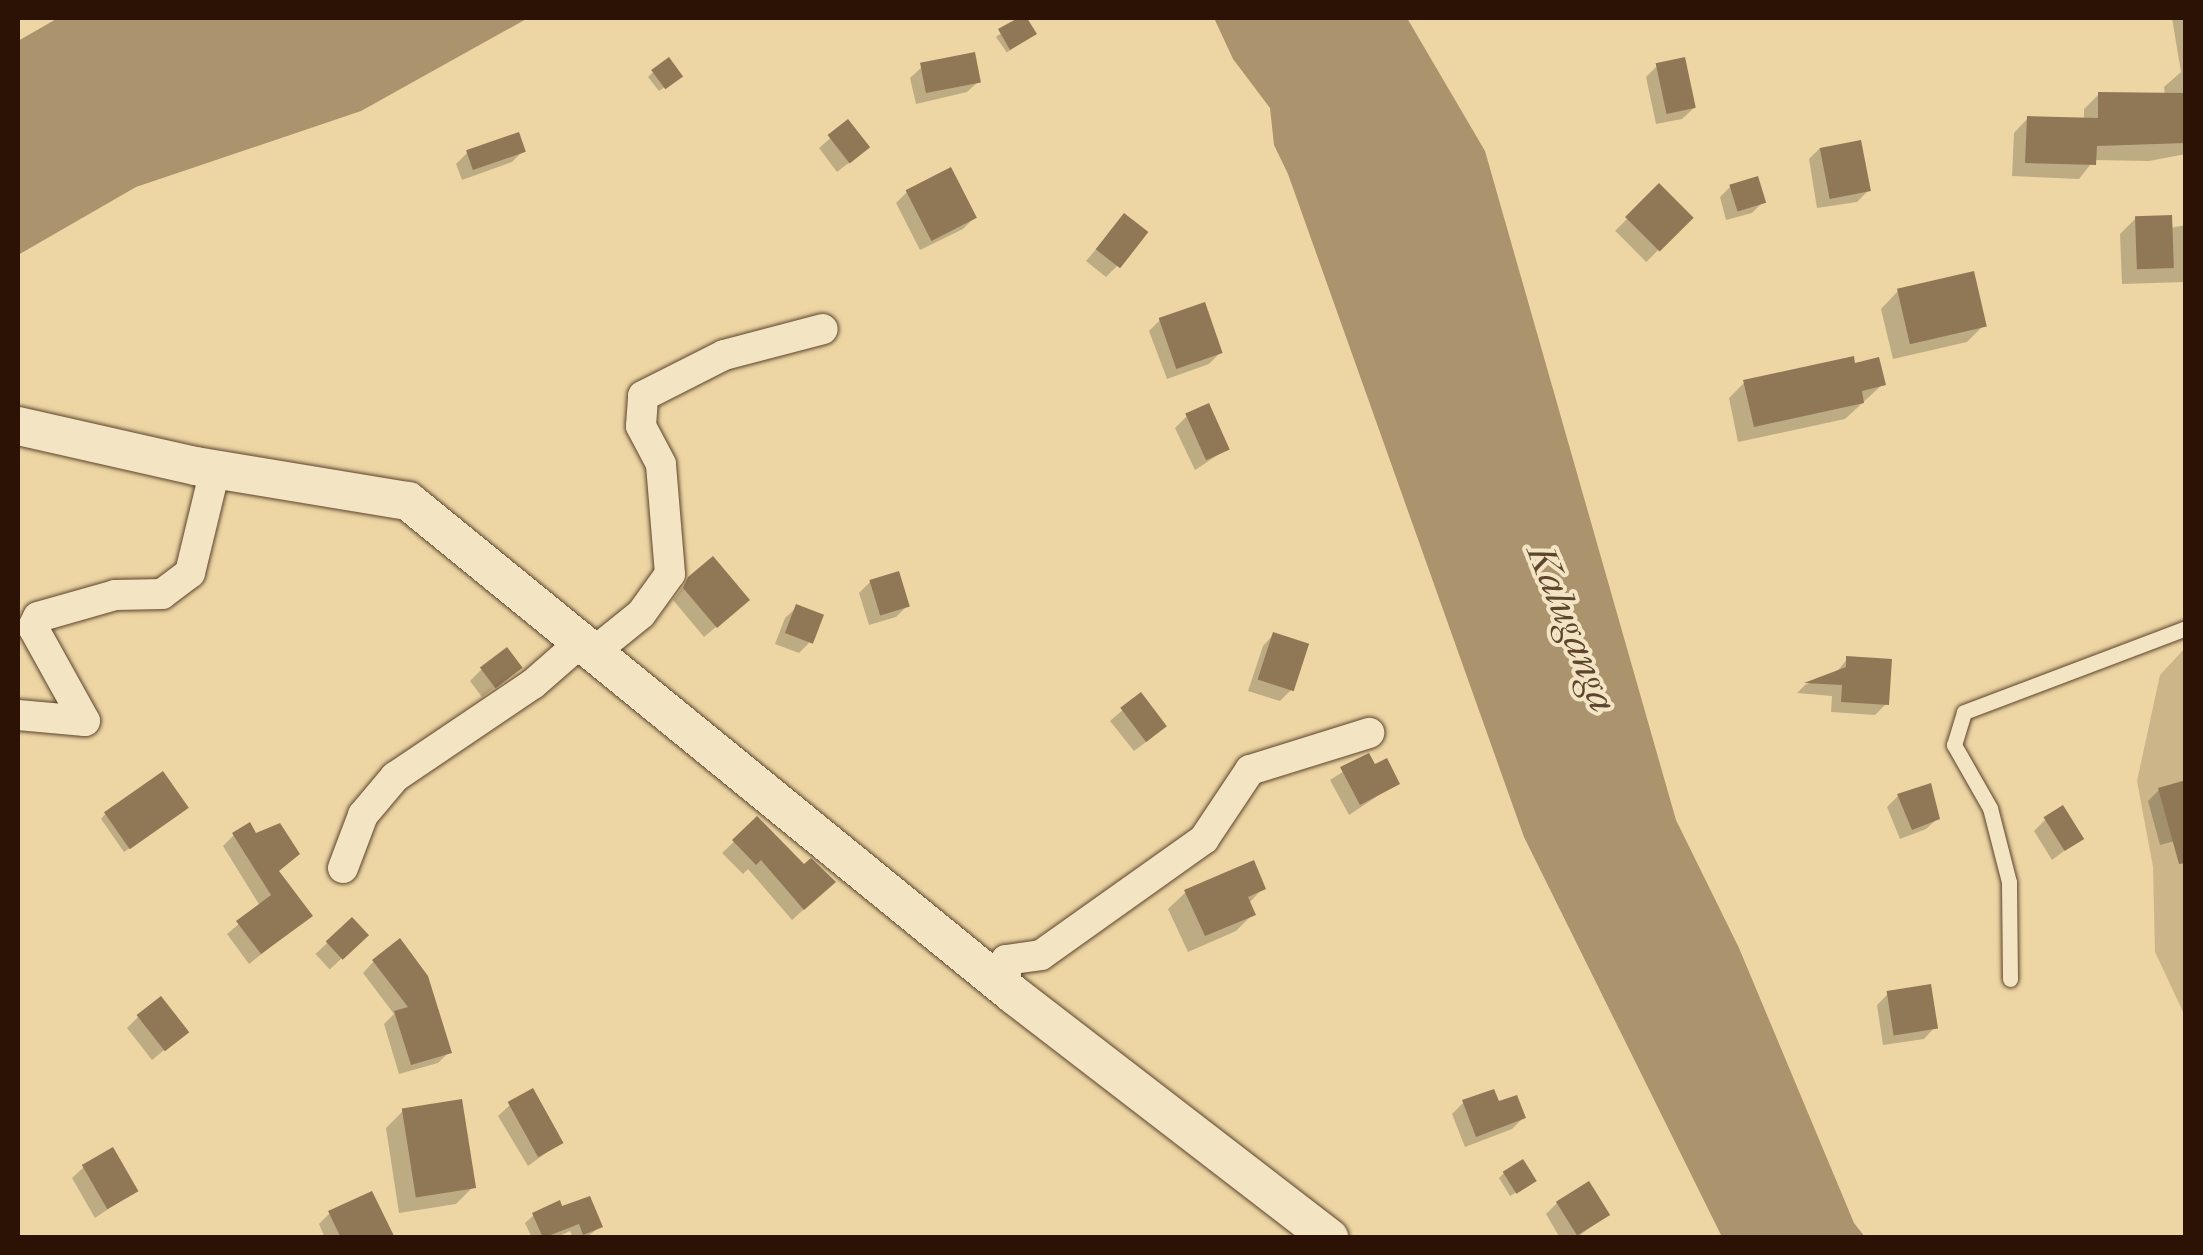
<!DOCTYPE html>
<style>
body{margin:0}
#map{position:relative;width:2203px;height:1255px;overflow:hidden;background:#edd6a4;font-family:"IM FELL French Canon",serif}
div>[style]{position:absolute}
.green>*{inset:0;background:#ccb589}
.water>*{inset:0;background:#ab936e}
.shadow>*{inset:0;background:#0003;transform-origin:0 0}
.building>*{inset:0;background:#907857;transform-origin:0 0}
.roads{filter:drop-shadow(0 0 2px #5c432c) drop-shadow(0 0 2px #5c432c)}
.service>*{height:15px;margin:-7.5px;padding:0 7.5px;transform-origin:7.5px;border-radius:7.5px;background:#f3e4c4}
.minor>*{height:30px;margin:-15px;padding:0 15px;transform-origin:15px;border-radius:15px;background:#f3e4c4}
.tertiary>*{height:38px;margin:-19px;padding:0 19px;transform-origin:19px;border-radius:19px;background:#f3e4c4}
span{translate:-50% -50%;white-space:nowrap;text-align:center;line-height:1.15;-webkit-text-stroke:8px #f3e4c4;paint-order:stroke}
.water-label{font-size:40px;color:#5e462e;font-style:italic}
.frame{position:absolute;inset:0;border:20px solid #2b1204;pointer-events:none}
</style>
<div id="map">
<div class="green">
<div style="clip-path:polygon(2185px 648px,2185px 1016px,2155px 952px,2153px 867px,2137px 781px,2160px 675px)"></div>
</div>
<div class="water">
<div style="clip-path:polygon(58px 18px,528px 18px,361px 111px,136px 187px,18px 255px,18px 41px)"></div>
<div style="clip-path:polygon(1214px 18px,1407px 18px,1485px 151px,1676px 820px,1739px 948px,1854px 1223px,1865px 1237px,1722px 1237px,1524px 837px,1288px 174px,1274px 145px,1270px 108px,1233px 59px)"></div>
</div>
<div class="shadow">
<div style="left:1023px;top:18px;width:19px;height:33px;rotate:55deg"></div>
<div style="clip-path:polygon(2172px 18px,2186px 18px,2186px 154px,2149px 161px,2094px 160px,2079px 179px,2012px 176px,2014px 133px,2028px 118px,2084px 120px,2084px 109px,2099px 94px,2165px 95px,2164px 87px,2181px 72px)"></div>
<div style="clip-path:polygon(1657px 66px,1694px 108px,1682px 119px,1656px 124px,1646px 77px)"></div>
<div style="clip-path:polygon(922px 67px,979px 81px,967px 92px,916px 104px,910px 78px)"></div>
<div style="clip-path:polygon(653px 72px,675px 80px,659px 91px,648px 77px)"></div>
<div style="clip-path:polygon(848px 123px,855px 158px,837px 172px,819px 148px)"></div>
<div style="clip-path:polygon(1820px 148px,1869px 190px,1857px 202px,1817px 208px,1809px 159px)"></div>
<div style="clip-path:polygon(523px 151px,512px 162px,462px 180px,456px 164px,468px 152px)"></div>
<div style="clip-path:polygon(1731px 186px,1763px 202px,1752px 213px,1726px 220px,1720px 197px)"></div>
<div style="left:1659px;top:187px;width:44px;height:62px;rotate:45deg"></div>
<div style="clip-path:polygon(907px 192px,974px 218px,963px 229px,920px 250px,896px 203px)"></div>
<div style="clip-path:polygon(2136px 218px,2170px 228px,2186px 225px,2186px 282px,2122px 284px,2120px 234px)"></div>
<div style="clip-path:polygon(1114px 228px,1117px 266px,1106px 277px,1086px 261px)"></div>
<div style="clip-path:polygon(1898px 291px,1984px 325px,1967px 342px,1893px 359px,1881px 309px)"></div>
<div style="clip-path:polygon(1160px 320px,1220px 353px,1209px 364px,1167px 379px,1149px 331px)"></div>
<div style="clip-path:polygon(1853px 366px,1883px 384px,1845px 419px,1738px 442px,1729px 398px,1745px 382px)"></div>
<div style="clip-path:polygon(1187px 416px,1227px 449px,1195px 470px,1175px 428px)"></div>
<div style="clip-path:polygon(689px 579px,735px 611px,704px 637px,673px 600px)"></div>
<div style="clip-path:polygon(870px 582px,908px 605px,896px 617px,869px 625px,859px 593px)"></div>
<div style="clip-path:polygon(797px 607px,810px 642px,799px 653px,775px 644px,785px 618px)"></div>
<div style="clip-path:polygon(1274px 634px,1291px 690px,1280px 701px,1248px 691px,1263px 646px)"></div>
<div style="clip-path:polygon(1847px 659px,1886px 704px,1875px 715px,1831px 712px,1832px 696px,1797px 693px,1805px 685px,1836px 673px)"></div>
<div style="clip-path:polygon(520px 668px,482px 697px,470px 681px,481px 670px)"></div>
<div style="clip-path:polygon(1140px 695px,1153px 737px,1134px 751px,1110px 721px)"></div>
<div style="clip-path:polygon(1368px 756px,1374px 768px,1397px 783px,1349px 815px,1330px 780px)"></div>
<div style="clip-path:polygon(2159px 790px,2186px 838px,2160px 845px,2148px 801px)"></div>
<div style="clip-path:polygon(1898px 796px,1938px 818px,1926px 829px,1900px 839px,1887px 807px)"></div>
<div style="clip-path:polygon(181px 813px,124px 852px,101px 819px,105px 814px)"></div>
<div style="clip-path:polygon(757px 820px,822px 893px,792px 920px,748px 869px,743px 874px,722px 853px)"></div>
<div style="clip-path:polygon(2045px 820px,2081px 838px,2052px 860px,2034px 831px)"></div>
<div style="clip-path:polygon(234px 835px,277px 872px,310px 916px,249px 964px,227px 934px,260px 906px,223px 846px)"></div>
<div style="clip-path:polygon(1263px 888px,1248px 904px,1253px 914px,1236px 931px,1188px 952px,1168px 909px,1186px 892px)"></div>
<div style="left:352px;top:920px;width:21px;height:50px;rotate:47deg"></div>
<div style="clip-path:polygon(374px 961px,449px 1052px,438px 1063px,399px 1074px,384px 1024px,394px 1014px,363px 973px)"></div>
<div style="clip-path:polygon(1888px 994px,1935px 1027px,1924px 1039px,1883px 1045px,1877px 1005px)"></div>
<div style="clip-path:polygon(138px 1017px,174px 1042px,152px 1060px,127px 1028px)"></div>
<div style="clip-path:polygon(1463px 1103px,1498px 1104px,1523px 1118px,1512px 1129px,1465px 1147px,1452px 1114px)"></div>
<div style="clip-path:polygon(510px 1105px,561px 1142px,528px 1166px,498px 1116px)"></div>
<div style="clip-path:polygon(404px 1110px,473px 1187px,456px 1204px,399px 1213px,386px 1128px)"></div>
<div style="clip-path:polygon(84px 1167px,135px 1191px,95px 1218px,72px 1178px)"></div>
<div style="clip-path:polygon(1504px 1173px,1529px 1185px,1510px 1196px,1499px 1178px)"></div>
<div style="clip-path:polygon(1557px 1203px,1607px 1215px,1576px 1238px,1560px 1238px,1546px 1214px)"></div>
<div style="clip-path:polygon(561px 1209px,600px 1227px,585px 1238px,573px 1238px,570px 1231px,555px 1238px,532px 1238px,525px 1223px,534px 1215px)"></div>
<div style="clip-path:polygon(330px 1213px,392px 1238px,325px 1238px,319px 1224px)"></div>
</div>
<div class="building">
<div style="clip-path:polygon(1018px 18px,1027px 18px,1037px 34px,1010px 50px,998px 29px)"></div>
<div style="left:975px;top:52px;width:31px;height:56px;rotate:79deg"></div>
<div style="left:669px;top:57px;width:24px;height:22px;rotate:54deg"></div>
<div style="left:1685px;top:57px;width:52px;height:30px;rotate:78deg"></div>
<div style="clip-path:polygon(2098px 92px,2186px 93px,2186px 143px,2097px 146px,2096px 165px,2025px 163px,2027px 116px,2098px 118px)"></div>
<div style="left:848px;top:119px;width:36px;height:26px;rotate:52deg"></div>
<div style="left:519px;top:132px;width:21px;height:56px;rotate:71deg"></div>
<div style="left:1861px;top:140px;width:52px;height:42px;rotate:79deg"></div>
<div style="left:951px;top:167px;width:57px;height:51px;rotate:63deg"></div>
<div style="left:1758px;top:176px;width:28px;height:30px;rotate:73deg"></div>
<div style="left:1659px;top:183px;width:49px;height:48px;rotate:45deg"></div>
<div style="left:1124px;top:213px;width:31px;height:46px;rotate:38deg"></div>
<div style="left:2172px;top:215px;width:53px;height:37px;rotate:88deg"></div>
<div style="left:1974px;top:271px;width:57px;height:79px;rotate:77deg"></div>
<div style="left:1205px;top:302px;width:54px;height:49px;rotate:71deg"></div>
<div style="clip-path:polygon(1854px 356px,1855px 363px,1879px 357px,1886px 385px,1862px 391px,1864px 403px,1754px 427px,1743px 380px)"></div>
<div style="left:1209px;top:403px;width:51px;height:26px;rotate:66deg"></div>
<div style="clip-path:polygon(713px 556px,750px 600px,717px 628px,683px 588px,688px 577px)"></div>
<div style="left:899px;top:571px;width:37px;height:31px;rotate:73deg"></div>
<div style="left:796px;top:604px;width:30px;height:31px;rotate:21deg"></div>
<div style="left:1273px;top:632px;width:38px;height:50px;rotate:18deg"></div>
<div style="left:507px;top:647px;width:26px;height:34px;rotate:53deg"></div>
<div style="clip-path:polygon(1846px 656px,1892px 659px,1889px 705px,1841px 702px,1842px 685px,1804px 683px,1846px 667px)"></div>
<div style="left:1141px;top:692px;width:43px;height:26px;rotate:53deg"></div>
<div style="clip-path:polygon(1369px 753px,1375px 764px,1387px 758px,1400px 784px,1360px 805px,1340px 767px)"></div>
<div style="left:163px;top:771px;width:45px;height:72px;rotate:55deg"></div>
<div style="clip-path:polygon(2186px 780px,2186px 863px,2179px 864px,2158px 788px)"></div>
<div style="clip-path:polygon(1931px 783px,1940px 819px,1912px 830px,1897px 794px)"></div>
<div style="left:2063px;top:805px;width:40px;height:23px;rotate:58deg"></div>
<div style="clip-path:polygon(757px 816px,804px 864px,811px 858px,836px 882px,804px 910px,761px 860px,756px 865px,732px 840px)"></div>
<div style="clip-path:polygon(250px 822px,256px 833px,280px 823px,300px 854px,279px 871px,313px 916px,261px 954px,236px 921px,271px 895px,232px 833px)"></div>
<div style="clip-path:polygon(1254px 860px,1266px 889px,1248px 897px,1256px 915px,1205px 936px,1184px 890px)"></div>
<div style="left:352px;top:917px;width:25px;height:36px;rotate:47deg"></div>
<div style="clip-path:polygon(400px 938px,428px 976px,452px 1053px,411px 1065px,394px 1011px,408px 1007px,372px 960px)"></div>
<div style="left:1931px;top:984px;width:45px;height:45px;rotate:81deg"></div>
<div style="left:161px;top:996px;width:46px;height:31px;rotate:52deg"></div>
<div style="left:533px;top:1088px;width:63px;height:29px;rotate:61deg"></div>
<div style="clip-path:polygon(1494px 1089px,1499px 1101px,1517px 1095px,1526px 1118px,1476px 1137px,1462px 1100px)"></div>
<div style="left:462px;top:1099px;width:90px;height:61px;rotate:81deg"></div>
<div style="left:113px;top:1147px;width:51px;height:36px;rotate:60deg"></div>
<div style="left:1523px;top:1159px;width:26px;height:24px;rotate:58deg"></div>
<div style="left:1589px;top:1181px;width:40px;height:39px;rotate:58deg"></div>
<div style="clip-path:polygon(372px 1191px,395px 1238px,341px 1238px,328px 1211px)"></div>
<div style="clip-path:polygon(590px 1196px,603px 1227px,583px 1235px,579px 1224px,543px 1238px,532px 1213px,560px 1200px,562px 1206px)"></div>
</div>
<div class="roads">
<div class="service">
<div style="left:2010px;top:979px;width:97px;rotate:-90.6deg"></div>
<div style="left:2009px;top:882px;width:76px;rotate:-104.4deg"></div>
<div style="left:1990px;top:808px;width:73px;rotate:-119.7deg"></div>
<div style="left:1954px;top:745px;width:34px;rotate:-73deg"></div>
<div style="left:1964px;top:712px;width:237px;rotate:-20.7deg"></div>
</div>
<div class="minor">
<div style="left:594px;top:652px;width:60px;rotate:-39deg"></div>
<div style="left:641px;top:614px;width:49px;rotate:-54.1deg"></div>
<div style="left:670px;top:574px;width:110px;rotate:-94.7deg"></div>
<div style="left:661px;top:464px;width:43px;rotate:-117.8deg"></div>
<div style="left:641px;top:426px;width:30px;rotate:-86deg"></div>
<div style="left:643px;top:396px;width:91px;rotate:-26.8deg"></div>
<div style="left:724px;top:355px;width:102px;rotate:-14.7deg"></div>
<div style="left:18px;top:715px;width:67px;rotate:5.1deg"></div>
<div style="left:85px;top:721px;width:107px;rotate:-119deg"></div>
<div style="left:33px;top:627px;width:11px;rotate:-63deg"></div>
<div style="left:38px;top:617px;width:80px;rotate:-15.9deg"></div>
<div style="left:115px;top:595px;width:47px;rotate:-1.2deg"></div>
<div style="left:162px;top:594px;width:35px;rotate:-37deg"></div>
<div style="left:190px;top:573px;width:106px;rotate:-76.4deg"></div>
<div style="left:343px;top:868px;width:57px;rotate:-69.3deg"></div>
<div style="left:363px;top:815px;width:50px;rotate:-49.9deg"></div>
<div style="left:395px;top:777px;width:166px;rotate:-34deg"></div>
<div style="left:533px;top:684px;width:64px;rotate:-41.2deg"></div>
<div style="left:1006px;top:988px;width:28px;rotate:-90deg"></div>
<div style="left:1006px;top:960px;width:35px;rotate:-8deg"></div>
<div style="left:1041px;top:955px;width:200px;rotate:-35.4deg"></div>
<div style="left:1204px;top:839px;width:83px;rotate:-56.3deg"></div>
<div style="left:1250px;top:770px;width:125px;rotate:-17.3deg"></div>
</div>
<div class="tertiary">
<div style="left:18px;top:426px;width:182px;rotate:12.7deg"></div>
<div style="left:196px;top:466px;width:215px;rotate:9.4deg"></div>
<div style="left:408px;top:501px;width:782px;rotate:39.19deg"></div>
<div style="left:1014px;top:995px;width:398px;rotate:37.6deg"></div>
</div>
</div>
<div class="water-label">
<span style="left:1572px;top:628px;rotate:68deg">Kaluganga</span>
</div>
<div class="frame"></div>
</div>
